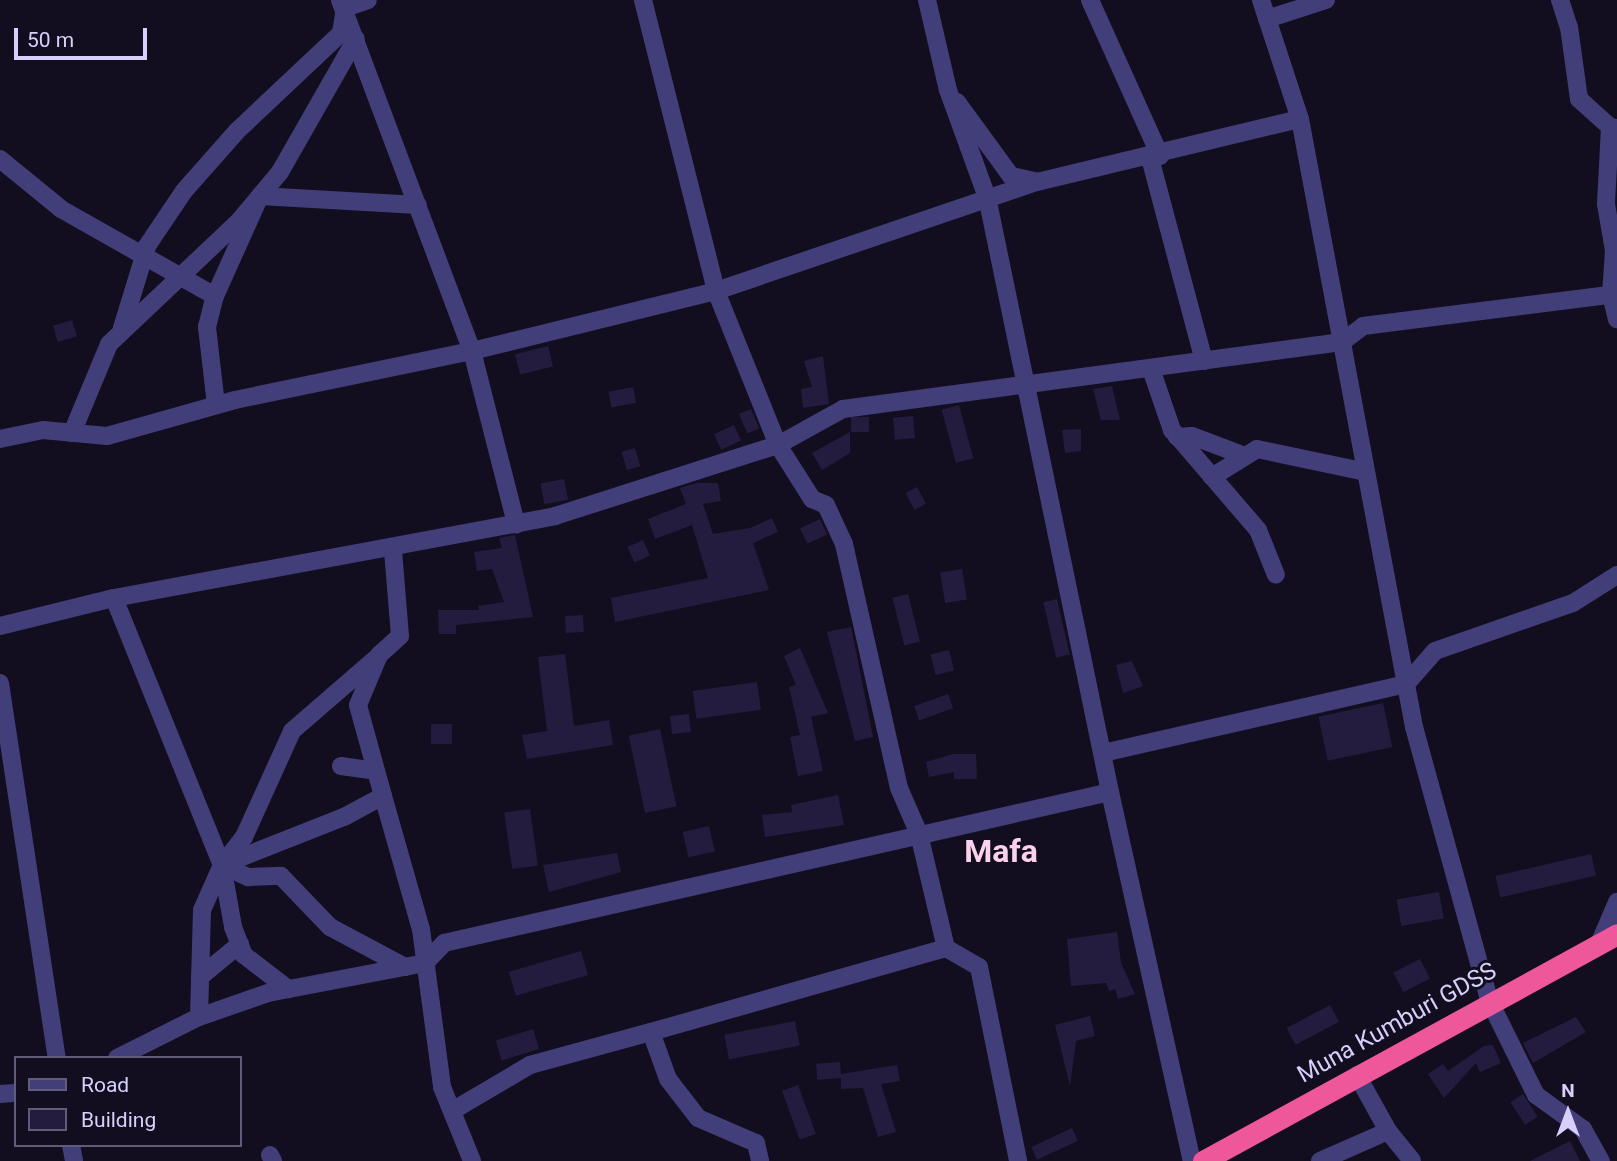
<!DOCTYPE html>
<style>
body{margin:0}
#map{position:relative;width:1617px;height:1161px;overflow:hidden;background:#120e1f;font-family:Roboto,sans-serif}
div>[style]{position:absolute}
.building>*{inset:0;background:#241c3e;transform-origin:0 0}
.street>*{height:18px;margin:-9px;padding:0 9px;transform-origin:9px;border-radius:9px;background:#423e79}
.highway>*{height:21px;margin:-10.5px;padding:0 10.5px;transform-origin:10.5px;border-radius:10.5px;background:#ef579b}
span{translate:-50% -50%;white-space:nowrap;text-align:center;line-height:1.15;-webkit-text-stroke:6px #120e1f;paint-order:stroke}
.street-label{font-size:24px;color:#d7d0fb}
.district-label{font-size:32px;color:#fbd2eb;font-weight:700}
.legend{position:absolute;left:14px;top:1056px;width:228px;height:91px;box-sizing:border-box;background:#120e1f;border:2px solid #615c77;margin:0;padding:9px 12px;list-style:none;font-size:21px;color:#d7d0fb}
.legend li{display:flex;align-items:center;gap:14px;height:35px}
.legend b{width:35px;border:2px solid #615c77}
.north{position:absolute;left:1533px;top:1077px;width:70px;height:70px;-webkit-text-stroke:5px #120e1f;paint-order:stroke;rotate:0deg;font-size:19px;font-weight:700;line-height:28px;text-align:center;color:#d7d0fb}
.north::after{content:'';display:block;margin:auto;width:24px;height:32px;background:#d7d0fb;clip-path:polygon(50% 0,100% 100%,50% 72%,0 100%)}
.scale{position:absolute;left:14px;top:28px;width:133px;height:32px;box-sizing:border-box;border:4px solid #d7d0fb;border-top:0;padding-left:9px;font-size:21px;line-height:24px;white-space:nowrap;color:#d7d0fb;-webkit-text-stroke:5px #120e1f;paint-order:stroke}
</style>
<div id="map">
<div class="building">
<div style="left:72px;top:320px;width:17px;height:20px;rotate:73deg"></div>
<div style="left:548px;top:346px;width:21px;height:34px;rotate:76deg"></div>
<div style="clip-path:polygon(823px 356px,829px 404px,803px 408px,801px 389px,812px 387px,804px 361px)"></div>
<div style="clip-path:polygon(1112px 386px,1120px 420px,1101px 420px,1093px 389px)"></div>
<div style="left:633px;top:387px;width:16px;height:25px;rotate:79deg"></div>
<div style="left:959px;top:405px;width:55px;height:18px;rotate:75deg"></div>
<div style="left:751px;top:409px;width:21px;height:13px;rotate:67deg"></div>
<div style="left:913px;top:416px;width:22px;height:20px;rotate:85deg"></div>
<div style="left:869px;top:417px;width:15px;height:18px;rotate:90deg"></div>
<div style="left:734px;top:425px;width:17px;height:22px;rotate:65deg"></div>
<div style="clip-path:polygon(1081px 429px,1081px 451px,1065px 453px,1062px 430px)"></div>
<div style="clip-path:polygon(850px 432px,850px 453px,822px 470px,812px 453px)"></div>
<div style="left:635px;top:448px;width:19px;height:14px;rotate:74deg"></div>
<div style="left:564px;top:479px;width:21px;height:24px;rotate:79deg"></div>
<div style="clip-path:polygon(697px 483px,718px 483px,721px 501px,703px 504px,713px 534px,750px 528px,772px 518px,778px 532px,753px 543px,769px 590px,615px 622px,611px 598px,708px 578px,692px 525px,655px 539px,648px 519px,686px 504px,680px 488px)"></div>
<div style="left:917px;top:487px;width:19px;height:13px;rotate:62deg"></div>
<div style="left:820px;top:519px;width:17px;height:22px;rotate:65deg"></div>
<div style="clip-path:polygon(515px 535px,533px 617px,456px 625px,456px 634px,439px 634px,438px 610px,479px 610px,478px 606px,504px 602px,492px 569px,477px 571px,474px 552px,502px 548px,499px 538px)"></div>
<div style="left:643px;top:540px;width:17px;height:17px;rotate:66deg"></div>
<div style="left:962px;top:569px;width:31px;height:22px;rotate:81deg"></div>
<div style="left:908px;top:594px;width:49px;height:16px;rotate:76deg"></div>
<div style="left:1057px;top:599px;width:57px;height:14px;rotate:77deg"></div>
<div style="left:583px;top:615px;width:17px;height:18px;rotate:87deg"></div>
<div style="clip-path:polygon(851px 627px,873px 737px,855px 741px,827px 632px)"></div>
<div style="clip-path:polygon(800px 648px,828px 713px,811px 717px,823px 771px,798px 776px,790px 737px,800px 735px,789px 687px,796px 685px,784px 656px)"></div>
<div style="left:949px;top:650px;width:21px;height:19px;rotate:76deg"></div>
<div style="clip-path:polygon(565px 654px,574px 726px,609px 720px,613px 745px,527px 759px,522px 735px,547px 731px,538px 657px)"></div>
<div style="clip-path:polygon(1132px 661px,1143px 686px,1123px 693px,1116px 665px)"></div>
<div style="left:757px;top:682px;width:28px;height:65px;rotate:82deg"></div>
<div style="left:948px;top:694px;width:15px;height:36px;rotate:70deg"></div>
<div style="left:1383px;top:703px;width:45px;height:66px;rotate:78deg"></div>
<div style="left:689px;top:714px;width:18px;height:19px;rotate:84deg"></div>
<div style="left:452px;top:724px;width:20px;height:21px;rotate:90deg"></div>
<div style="left:660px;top:729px;width:79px;height:32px;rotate:78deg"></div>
<div style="clip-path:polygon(953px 754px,976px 754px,977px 779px,954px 779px,954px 772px,929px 777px,926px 762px)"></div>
<div style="clip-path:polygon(838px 795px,844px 825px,765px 837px,762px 815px,792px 812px,791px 805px)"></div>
<div style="left:530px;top:809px;width:57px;height:26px;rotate:82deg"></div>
<div style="left:709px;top:826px;width:26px;height:27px;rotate:77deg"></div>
<div style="clip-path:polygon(617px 853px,621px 872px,549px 892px,543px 865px)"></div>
<div style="left:1591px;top:854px;width:22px;height:98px;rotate:77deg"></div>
<div style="left:1439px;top:892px;width:27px;height:43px;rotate:80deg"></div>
<div style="clip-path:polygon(1117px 932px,1121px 963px,1135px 994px,1118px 999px,1115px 989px,1109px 991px,1106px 983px,1071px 986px,1067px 939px)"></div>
<div style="left:581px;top:951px;width:25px;height:75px;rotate:74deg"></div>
<div style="left:1420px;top:959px;width:22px;height:30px;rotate:63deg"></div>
<div style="left:1330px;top:1005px;width:19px;height:49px;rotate:62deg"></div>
<div style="clip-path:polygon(1090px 1016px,1095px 1036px,1076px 1041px,1070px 1086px,1055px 1025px)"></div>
<div style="clip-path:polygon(1576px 1017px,1586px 1032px,1533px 1063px,1523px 1043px)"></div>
<div style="left:795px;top:1021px;width:25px;height:72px;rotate:79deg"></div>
<div style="left:533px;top:1029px;width:21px;height:39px;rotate:73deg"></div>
<div style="clip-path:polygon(1493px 1045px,1501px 1063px,1480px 1072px,1476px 1063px,1444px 1098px,1428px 1074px,1443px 1064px,1448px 1071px,1484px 1046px)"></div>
<div style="left:840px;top:1062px;width:16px;height:24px;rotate:86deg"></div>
<div style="clip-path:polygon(897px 1065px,900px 1081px,881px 1084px,896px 1132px,878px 1137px,863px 1088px,841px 1089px,841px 1074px)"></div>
<div style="left:798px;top:1085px;width:52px;height:17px;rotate:70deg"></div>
<div style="left:1523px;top:1094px;width:27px;height:15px;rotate:57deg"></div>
<div style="left:1072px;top:1128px;width:14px;height:45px;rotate:65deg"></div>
<div style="clip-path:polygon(1570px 1141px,1580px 1161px,1530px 1161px)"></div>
</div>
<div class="street">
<div style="left:340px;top:0;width:375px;rotate:69.4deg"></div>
<div style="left:472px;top:351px;width:179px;rotate:75.7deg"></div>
<div style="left:643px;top:0;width:300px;rotate:75.9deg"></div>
<div style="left:716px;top:291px;width:166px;rotate:68.1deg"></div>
<div style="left:778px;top:445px;width:64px;rotate:57.8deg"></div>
<div style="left:812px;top:499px;width:15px;rotate:23deg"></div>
<div style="left:826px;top:505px;width:43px;rotate:65.2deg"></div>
<div style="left:844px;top:544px;width:250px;rotate:77.3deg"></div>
<div style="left:899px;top:788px;width:50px;rotate:66.5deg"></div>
<div style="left:919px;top:834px;width:117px;rotate:76.7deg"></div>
<div style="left:946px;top:948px;width:38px;rotate:30deg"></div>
<div style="left:979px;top:967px;width:198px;rotate:78.6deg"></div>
<div style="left:927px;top:0;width:92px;rotate:76.9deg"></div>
<div style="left:948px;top:90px;width:114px;rotate:70deg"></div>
<div style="left:987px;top:197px;width:608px;rotate:78.32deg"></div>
<div style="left:1110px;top:792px;width:378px;rotate:77.5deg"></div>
<div style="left:1090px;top:0;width:171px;rotate:65.8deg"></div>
<div style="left:1261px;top:0;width:125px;rotate:71.9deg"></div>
<div style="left:1300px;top:119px;width:619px;rotate:79.38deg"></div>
<div style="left:1414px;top:727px;width:285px;rotate:74.6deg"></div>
<div style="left:1490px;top:1002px;width:104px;rotate:63.7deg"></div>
<div style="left:1536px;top:1095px;width:58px;rotate:35.9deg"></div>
<div style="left:1583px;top:1129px;width:37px;rotate:61deg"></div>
<div style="left:1560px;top:0;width:28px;rotate:72deg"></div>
<div style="left:1569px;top:27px;width:73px;rotate:82.1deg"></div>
<div style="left:1579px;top:99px;width:42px;rotate:42.1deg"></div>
<div style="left:1610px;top:127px;width:7px;rotate:8deg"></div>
<div style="left:1267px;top:19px;width:62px;rotate:-17.9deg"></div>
<div style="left:957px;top:102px;width:92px;rotate:53.9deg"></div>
<div style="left:1011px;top:176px;width:24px;rotate:12deg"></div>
<div style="left:1610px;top:127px;width:77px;rotate:93deg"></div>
<div style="left:1606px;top:204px;width:48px;rotate:80.3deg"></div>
<div style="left:1614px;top:251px;width:43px;rotate:94deg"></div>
<div style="left:1611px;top:294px;width:26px;rotate:77deg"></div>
<div style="left:1150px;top:158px;width:210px;rotate:75.1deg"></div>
<div style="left:0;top:159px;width:79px;rotate:39.3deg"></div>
<div style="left:61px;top:209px;width:177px;rotate:29.5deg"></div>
<div style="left:122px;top:328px;width:86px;rotate:-73deg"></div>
<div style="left:147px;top:246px;width:66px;rotate:-56.1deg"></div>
<div style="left:184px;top:191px;width:80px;rotate:-48.5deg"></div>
<div style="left:237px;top:131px;width:143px;rotate:-43.3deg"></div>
<div style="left:341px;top:33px;width:25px;rotate:-81deg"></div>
<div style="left:345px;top:8px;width:24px;rotate:-19deg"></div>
<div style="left:1151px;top:369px;width:65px;rotate:71deg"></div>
<div style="left:1172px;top:430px;width:132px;rotate:49.3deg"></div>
<div style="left:1258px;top:530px;width:48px;rotate:68.2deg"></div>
<div style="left:216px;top:405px;width:79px;rotate:-96.6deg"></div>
<div style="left:207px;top:327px;width:32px;rotate:-76deg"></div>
<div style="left:215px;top:296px;width:110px;rotate:-65.8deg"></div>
<div style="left:260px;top:196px;width:158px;rotate:3.3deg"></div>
<div style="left:72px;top:433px;width:96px;rotate:-67.4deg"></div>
<div style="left:109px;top:344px;width:179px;rotate:-43.4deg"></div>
<div style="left:239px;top:221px;width:64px;rotate:-50.1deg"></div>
<div style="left:280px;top:172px;width:153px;rotate:-60.3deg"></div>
<div style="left:1177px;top:437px;width:15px;rotate:-4deg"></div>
<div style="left:1192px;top:436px;width:57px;rotate:20.7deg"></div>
<div style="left:0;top:439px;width:44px;rotate:-11.8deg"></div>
<div style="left:43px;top:430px;width:64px;rotate:5.4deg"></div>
<div style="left:107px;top:436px;width:133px;rotate:-15.7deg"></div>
<div style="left:235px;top:400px;width:242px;rotate:-11.7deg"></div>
<div style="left:472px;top:351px;width:251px;rotate:-13.8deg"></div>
<div style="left:716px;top:291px;width:339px;rotate:-18.8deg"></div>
<div style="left:1037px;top:182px;width:270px;rotate:-13.5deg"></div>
<div style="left:1212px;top:477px;width:53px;rotate:-31.9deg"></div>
<div style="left:1257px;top:449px;width:111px;rotate:11.9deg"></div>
<div style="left:114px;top:598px;width:288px;rotate:68deg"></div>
<div style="left:222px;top:865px;width:63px;rotate:79.9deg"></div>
<div style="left:233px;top:927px;width:30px;rotate:69deg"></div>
<div style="left:244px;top:955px;width:56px;rotate:37.7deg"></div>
<div style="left:0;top:626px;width:117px;rotate:-13.8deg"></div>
<div style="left:114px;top:598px;width:449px;rotate:-10.5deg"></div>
<div style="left:555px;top:516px;width:234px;rotate:-17.7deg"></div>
<div style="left:778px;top:445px;width:74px;rotate:-29deg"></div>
<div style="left:843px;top:409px;width:503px;rotate:-7.65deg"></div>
<div style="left:1342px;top:342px;width:26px;rotate:-37deg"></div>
<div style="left:1363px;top:326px;width:256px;rotate:-7.2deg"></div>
<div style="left:0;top:683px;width:379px;rotate:81.4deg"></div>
<div style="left:1103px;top:753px;width:311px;rotate:-12.8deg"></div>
<div style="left:1406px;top:684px;width:44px;rotate:-48.7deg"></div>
<div style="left:1435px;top:651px;width:146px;rotate:-19.2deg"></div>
<div style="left:1573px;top:603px;width:52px;rotate:-32.5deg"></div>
<div style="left:341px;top:766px;width:35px;rotate:8deg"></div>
<div style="left:383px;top:796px;width:138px;rotate:74.1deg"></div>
<div style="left:421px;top:929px;width:159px;rotate:82.4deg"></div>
<div style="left:442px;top:1087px;width:80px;rotate:67.9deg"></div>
<div style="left:222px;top:865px;width:36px;rotate:-52deg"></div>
<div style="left:244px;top:837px;width:116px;rotate:-65.6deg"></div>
<div style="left:292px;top:731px;width:110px;rotate:-40.9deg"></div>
<div style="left:222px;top:865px;width:29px;rotate:25deg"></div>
<div style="left:248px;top:877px;width:33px;rotate:-2deg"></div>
<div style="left:281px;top:876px;width:71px;rotate:46.1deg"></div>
<div style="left:330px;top:927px;width:85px;rotate:28.1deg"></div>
<div style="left:1599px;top:944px;width:46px;rotate:-66.8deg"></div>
<div style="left:200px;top:977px;width:52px;rotate:-39.5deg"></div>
<div style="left:199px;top:1017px;width:73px;rotate:-19.2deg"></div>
<div style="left:268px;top:993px;width:160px;rotate:-10.8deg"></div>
<div style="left:425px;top:963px;width:28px;rotate:-46deg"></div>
<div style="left:444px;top:943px;width:683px;rotate:-12.77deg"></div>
<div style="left:651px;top:1032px;width:307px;rotate:-15.9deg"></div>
<div style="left:117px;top:1058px;width:92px;rotate:-26.6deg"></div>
<div style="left:199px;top:1017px;width:107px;rotate:-88.4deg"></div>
<div style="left:202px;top:910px;width:49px;rotate:-66deg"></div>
<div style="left:222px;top:865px;width:131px;rotate:-21.5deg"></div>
<div style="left:344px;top:817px;width:44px;rotate:-28.3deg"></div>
<div style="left:383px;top:796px;width:94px;rotate:-105.4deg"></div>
<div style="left:358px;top:705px;width:54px;rotate:-67.2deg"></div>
<div style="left:379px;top:655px;width:28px;rotate:-42deg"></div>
<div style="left:400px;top:636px;width:86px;rotate:-94.7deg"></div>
<div style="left:1357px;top:1075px;width:64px;rotate:61deg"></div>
<div style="left:1388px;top:1131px;width:38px;rotate:51deg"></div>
<div style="left:0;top:1094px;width:16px;rotate:-4deg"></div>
<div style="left:452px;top:1111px;width:91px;rotate:-30.5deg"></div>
<div style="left:530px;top:1065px;width:125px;rotate:-15.3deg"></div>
<div style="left:651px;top:1032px;width:50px;rotate:70.1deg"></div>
<div style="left:668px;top:1079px;width:49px;rotate:52.4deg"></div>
<div style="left:698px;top:1118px;width:63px;rotate:23.3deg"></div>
<div style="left:756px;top:1143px;width:18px;rotate:77deg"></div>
<div style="left:71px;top:1145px;width:16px;rotate:79deg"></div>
<div style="left:270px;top:1155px;width:7px;rotate:63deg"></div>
<div style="left:1320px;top:1161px;width:74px;rotate:-23.8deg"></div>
</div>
<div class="highway">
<div style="left:1203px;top:1161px;width:472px;rotate:-28.7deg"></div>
</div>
<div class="street-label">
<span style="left:1397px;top:1023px;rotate:-29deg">Muna Kumburi GDSS</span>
</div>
<div class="district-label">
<span style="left:1001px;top:851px">Mafa</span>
</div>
<ul class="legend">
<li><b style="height:9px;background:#423e79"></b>Road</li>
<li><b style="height:19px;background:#241c3e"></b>Building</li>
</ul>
<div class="north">N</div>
<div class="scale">50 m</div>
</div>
